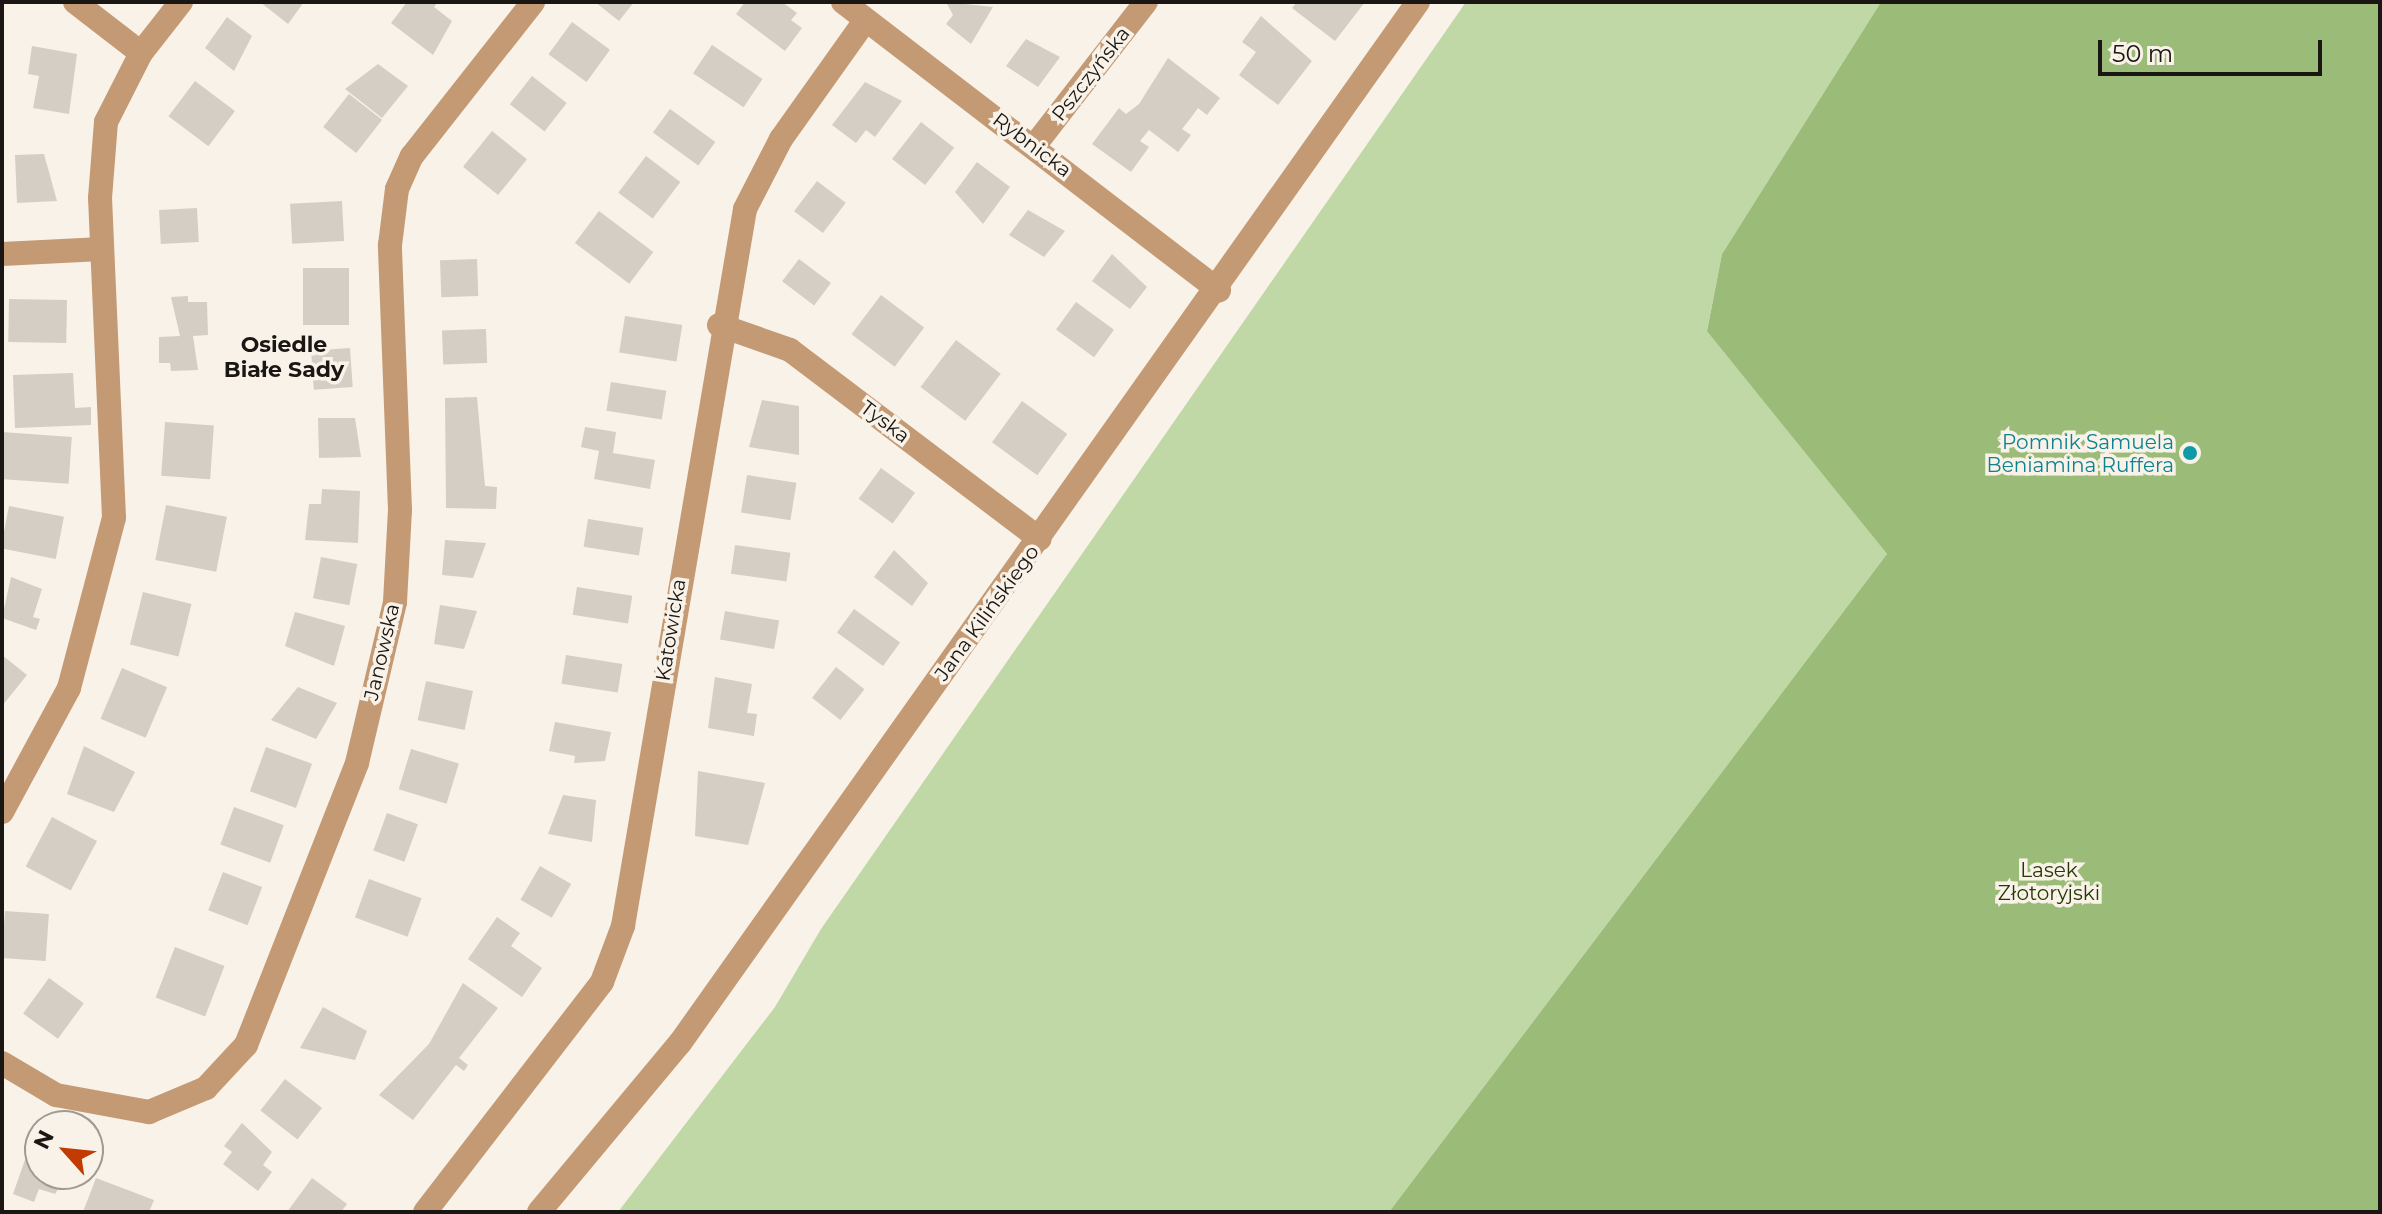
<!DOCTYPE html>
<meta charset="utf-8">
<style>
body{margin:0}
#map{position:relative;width:2382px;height:1214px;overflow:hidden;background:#f9f2e8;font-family:Montserrat,sans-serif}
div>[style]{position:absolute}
.green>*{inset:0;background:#bfd8a6}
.forest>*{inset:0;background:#9bbc78}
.building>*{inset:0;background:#d5cec4;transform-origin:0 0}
.minor>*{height:24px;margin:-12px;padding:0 12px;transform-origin:12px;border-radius:12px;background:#c49a75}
.dots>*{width:22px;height:22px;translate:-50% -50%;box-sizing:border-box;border:4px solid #f9f2e8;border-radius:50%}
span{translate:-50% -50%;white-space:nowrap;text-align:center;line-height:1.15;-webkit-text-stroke:7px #f9f2e8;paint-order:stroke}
.street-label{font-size:20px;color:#191613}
.culture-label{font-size:20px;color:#0d838f}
.right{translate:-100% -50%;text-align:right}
.park-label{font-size:20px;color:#243906}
.neighbourhood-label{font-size:22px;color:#191613;font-weight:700}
.frame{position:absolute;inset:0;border:4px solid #191613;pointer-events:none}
.north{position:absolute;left:24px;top:1110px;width:80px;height:80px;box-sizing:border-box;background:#f9f2e8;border:2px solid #9f9a93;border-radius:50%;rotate:297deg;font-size:22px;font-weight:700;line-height:32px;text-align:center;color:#191613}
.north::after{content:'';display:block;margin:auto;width:28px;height:36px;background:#c23b00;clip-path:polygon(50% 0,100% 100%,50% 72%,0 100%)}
.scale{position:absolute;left:2098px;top:40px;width:224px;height:36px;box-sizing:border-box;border:4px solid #191613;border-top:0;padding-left:10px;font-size:24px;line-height:28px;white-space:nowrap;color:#191613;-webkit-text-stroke:6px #f9f2e8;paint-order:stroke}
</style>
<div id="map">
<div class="green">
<div style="clip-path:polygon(1466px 2px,1881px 2px,1722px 254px,1707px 330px,1887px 554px,1389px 1212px,618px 1212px,775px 1007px,821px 929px)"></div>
</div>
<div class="forest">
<div style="clip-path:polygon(1881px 2px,2380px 2px,2380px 1212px,1389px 1212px,1887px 554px,1707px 331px,1722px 254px)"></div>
</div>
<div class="building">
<div style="clip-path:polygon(260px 2px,304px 2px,288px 24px)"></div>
<div style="clip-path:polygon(407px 2px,438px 2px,434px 7px,452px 21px,433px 55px,391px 23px)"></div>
<div style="clip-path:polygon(595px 2px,634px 2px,619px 21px)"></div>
<div style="clip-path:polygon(745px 2px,782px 2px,797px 13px,791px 20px,802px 28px,785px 51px,736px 14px)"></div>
<div style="clip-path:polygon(946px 2px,993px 7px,971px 44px,946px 24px,953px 15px)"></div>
<div style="clip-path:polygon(1297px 2px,1365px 2px,1335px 41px,1292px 8px)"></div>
<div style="clip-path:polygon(1261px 16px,1312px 61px,1278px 105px,1239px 75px,1256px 52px,1242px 42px)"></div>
<div style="clip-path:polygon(227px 17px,252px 36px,234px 71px,205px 48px)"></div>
<div style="left:572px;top:22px;width:47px;height:40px;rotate:36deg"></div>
<div style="clip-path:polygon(1026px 39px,1060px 57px,1038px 87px,1006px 66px)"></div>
<div style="left:712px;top:45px;width:61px;height:34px;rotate:34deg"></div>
<div style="clip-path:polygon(32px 46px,77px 54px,69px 114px,33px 108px,39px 76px,28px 74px)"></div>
<div style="clip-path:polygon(1168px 58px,1220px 98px,1207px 115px,1198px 108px,1190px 119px,1182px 129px,1191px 135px,1178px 152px,1149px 130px,1140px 141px,1149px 147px,1131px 172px,1092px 144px,1119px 108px,1126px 114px,1139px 104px)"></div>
<div style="clip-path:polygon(378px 64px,408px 86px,382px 118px,345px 89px)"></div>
<div style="left:532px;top:76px;width:44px;height:36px;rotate:38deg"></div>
<div style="left:195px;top:81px;width:50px;height:44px;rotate:37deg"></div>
<div style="clip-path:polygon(865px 82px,902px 101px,875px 137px,866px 130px,856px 143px,832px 125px)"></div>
<div style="left:349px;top:94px;width:42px;height:42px;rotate:38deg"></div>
<div style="left:670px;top:109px;width:56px;height:29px;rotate:36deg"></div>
<div style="left:921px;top:122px;width:42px;height:47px;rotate:38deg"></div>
<div style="left:492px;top:131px;width:45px;height:46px;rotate:39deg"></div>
<div style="clip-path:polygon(44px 154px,57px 201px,17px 203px,15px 155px)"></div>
<div style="left:646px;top:156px;width:43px;height:46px;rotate:37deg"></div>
<div style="clip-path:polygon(977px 162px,1010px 187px,983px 224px,955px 192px)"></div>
<div style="left:817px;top:181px;width:36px;height:38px;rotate:37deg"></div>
<div style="left:342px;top:201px;width:40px;height:52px;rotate:87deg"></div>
<div style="left:197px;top:208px;width:34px;height:38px;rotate:87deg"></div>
<div style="clip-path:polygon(1028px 210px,1065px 231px,1044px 257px,1009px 235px)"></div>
<div style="left:599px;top:211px;width:68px;height:40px;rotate:37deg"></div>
<div style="clip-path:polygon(1112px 254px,1147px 287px,1130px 309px,1092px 281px)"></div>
<div style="left:477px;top:259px;width:37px;height:37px;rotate:88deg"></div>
<div style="left:799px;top:259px;width:40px;height:28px;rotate:37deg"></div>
<div style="left:349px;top:268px;width:57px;height:46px;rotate:90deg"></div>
<div style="left:881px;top:295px;width:54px;height:49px;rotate:37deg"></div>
<div style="clip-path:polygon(188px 296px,188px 302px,207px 302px,208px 335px,193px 336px,198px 370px,171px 371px,170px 363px,159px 363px,159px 337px,180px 336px,171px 297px)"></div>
<div style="left:67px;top:300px;width:43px;height:58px;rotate:91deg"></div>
<div style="left:1076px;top:302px;width:47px;height:34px;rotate:36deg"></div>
<div style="left:625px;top:316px;width:58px;height:37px;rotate:9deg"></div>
<div style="left:486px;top:329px;width:34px;height:44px;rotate:88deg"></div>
<div style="left:956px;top:340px;width:56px;height:59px;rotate:37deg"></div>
<div style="left:350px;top:348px;width:39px;height:39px;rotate:86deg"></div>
<div style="clip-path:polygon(73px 373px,75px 408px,91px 407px,91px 425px,15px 428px,13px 375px)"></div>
<div style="left:611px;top:382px;width:56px;height:29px;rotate:9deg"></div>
<div style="clip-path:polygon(477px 397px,485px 486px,497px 487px,496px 509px,446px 508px,445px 398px)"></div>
<div style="clip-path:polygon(762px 400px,799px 406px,799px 455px,749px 447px)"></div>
<div style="left:1022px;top:401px;width:56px;height:51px;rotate:36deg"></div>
<div style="clip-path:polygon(318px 418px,355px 418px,361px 457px,319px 458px)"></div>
<div style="left:165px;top:422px;width:49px;height:54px;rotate:4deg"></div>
<div style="clip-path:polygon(585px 427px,616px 432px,613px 453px,655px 460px,650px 489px,594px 479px,599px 451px,581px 447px)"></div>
<div style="left:2px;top:432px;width:70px;height:47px;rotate:4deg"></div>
<div style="left:881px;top:468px;width:42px;height:38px;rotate:36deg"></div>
<div style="left:747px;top:475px;width:50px;height:38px;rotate:9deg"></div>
<div style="clip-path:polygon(322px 489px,360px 491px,358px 543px,305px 540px,309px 504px,321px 504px)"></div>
<div style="left:166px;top:505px;width:62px;height:56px;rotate:11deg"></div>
<div style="left:9px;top:506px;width:56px;height:43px;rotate:11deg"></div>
<div style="left:588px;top:519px;width:56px;height:28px;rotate:9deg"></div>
<div style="clip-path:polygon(445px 540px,486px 543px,473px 578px,442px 575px)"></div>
<div style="left:735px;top:545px;width:56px;height:29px;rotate:8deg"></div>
<div style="clip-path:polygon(894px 550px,928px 583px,912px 606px,874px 577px)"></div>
<div style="left:321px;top:557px;width:37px;height:42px;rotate:11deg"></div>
<div style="clip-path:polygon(11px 577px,42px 589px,33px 617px,40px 619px,36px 630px,2px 618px)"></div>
<div style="left:577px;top:587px;width:56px;height:28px;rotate:9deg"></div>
<div style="left:143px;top:592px;width:50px;height:54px;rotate:14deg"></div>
<div style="clip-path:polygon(440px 605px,477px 611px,464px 649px,434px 644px)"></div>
<div style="left:854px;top:609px;width:57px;height:29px;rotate:36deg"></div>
<div style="left:725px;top:611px;width:55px;height:29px;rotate:10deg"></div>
<div style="clip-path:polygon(295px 612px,345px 626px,334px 666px,285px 646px)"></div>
<div style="clip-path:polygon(2px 655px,27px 675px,2px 706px)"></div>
<div style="left:566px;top:655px;width:57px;height:29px;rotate:9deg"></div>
<div style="left:836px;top:667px;width:36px;height:39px;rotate:38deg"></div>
<div style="left:122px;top:668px;width:49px;height:55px;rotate:23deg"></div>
<div style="clip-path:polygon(715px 677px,752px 684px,747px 713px,757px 714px,754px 736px,708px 728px)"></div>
<div style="left:426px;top:681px;width:48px;height:40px;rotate:12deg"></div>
<div style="clip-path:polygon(298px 687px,337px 703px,316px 739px,271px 720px)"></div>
<div style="clip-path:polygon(555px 722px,611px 732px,605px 761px,574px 763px,575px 756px,549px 751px)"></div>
<div style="clip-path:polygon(84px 746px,135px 772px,114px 812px,67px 794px)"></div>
<div style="left:266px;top:747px;width:49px;height:47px;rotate:20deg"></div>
<div style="left:411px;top:749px;width:50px;height:42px;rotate:17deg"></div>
<div style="clip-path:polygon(698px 771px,765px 783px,748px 845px,695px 836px)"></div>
<div style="clip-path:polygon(563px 795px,596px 800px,592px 842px,548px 834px)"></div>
<div style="left:234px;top:807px;width:53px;height:40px;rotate:20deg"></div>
<div style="left:387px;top:813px;width:33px;height:40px;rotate:20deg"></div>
<div style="left:52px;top:817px;width:51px;height:56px;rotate:28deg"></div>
<div style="left:540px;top:866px;width:36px;height:39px;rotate:30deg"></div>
<div style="left:223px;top:872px;width:42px;height:41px;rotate:21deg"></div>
<div style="left:369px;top:879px;width:56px;height:41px;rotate:20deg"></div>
<div style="left:5px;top:911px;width:44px;height:47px;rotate:4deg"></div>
<div style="clip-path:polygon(497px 917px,520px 933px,511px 946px,542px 968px,522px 997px,468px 959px)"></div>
<div style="left:175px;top:947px;width:53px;height:54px;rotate:21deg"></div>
<div style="left:49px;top:978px;width:43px;height:44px;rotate:36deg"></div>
<div style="clip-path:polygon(463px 983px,498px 1008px,459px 1058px,468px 1065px,464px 1071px,456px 1065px,413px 1120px,379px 1095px,429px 1044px)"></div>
<div style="clip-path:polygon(323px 1007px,367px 1031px,355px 1060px,300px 1048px)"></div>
<div style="left:285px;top:1079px;width:47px;height:40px;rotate:38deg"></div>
<div style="clip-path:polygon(242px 1123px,272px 1152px,263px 1165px,272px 1172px,258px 1191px,223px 1164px,232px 1152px,224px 1146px)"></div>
<div style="clip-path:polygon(27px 1154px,40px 1159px,40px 1174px,67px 1174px,55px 1194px,39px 1189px,34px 1202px,13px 1194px)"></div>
<div style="clip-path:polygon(96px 1178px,154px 1200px,149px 1212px,83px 1212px)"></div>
<div style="clip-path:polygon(312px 1178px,347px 1204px,341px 1212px,287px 1212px)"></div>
</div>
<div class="minor">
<div style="left:75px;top:2px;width:83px;rotate:37.7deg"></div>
<div style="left:843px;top:2px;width:474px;rotate:37.5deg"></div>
<div style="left:1035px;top:145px;width:181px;rotate:-52.2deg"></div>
<div style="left:2px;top:254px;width:100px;rotate:-2.9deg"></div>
<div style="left:719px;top:325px;width:75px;rotate:19.4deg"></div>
<div style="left:790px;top:350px;width:313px;rotate:37.1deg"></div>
<div style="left:2px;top:812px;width:141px;rotate:-61.6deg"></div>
<div style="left:69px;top:688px;width:176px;rotate:-75.2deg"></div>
<div style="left:114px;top:518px;width:320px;rotate:-92.5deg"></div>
<div style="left:100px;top:198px;width:76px;rotate:-85.5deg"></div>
<div style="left:106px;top:122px;width:77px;rotate:-63.1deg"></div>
<div style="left:141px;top:53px;width:65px;rotate:-51.9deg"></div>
<div style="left:2px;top:1063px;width:63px;rotate:30.7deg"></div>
<div style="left:56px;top:1095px;width:95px;rotate:10.4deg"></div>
<div style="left:149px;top:1112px;width:62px;rotate:-22.8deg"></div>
<div style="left:206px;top:1088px;width:59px;rotate:-47.1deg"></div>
<div style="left:246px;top:1045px;width:303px;rotate:-68.5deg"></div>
<div style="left:357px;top:763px;width:165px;rotate:-76.7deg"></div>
<div style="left:395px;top:602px;width:92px;rotate:-86.9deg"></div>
<div style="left:400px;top:510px;width:265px;rotate:-92.2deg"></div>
<div style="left:390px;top:245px;width:56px;rotate:-82.9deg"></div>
<div style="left:397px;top:189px;width:36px;rotate:-66deg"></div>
<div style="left:412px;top:156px;width:196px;rotate:-51.8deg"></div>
<div style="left:425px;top:1212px;width:290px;rotate:-52.4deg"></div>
<div style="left:602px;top:982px;width:60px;rotate:-69.4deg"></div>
<div style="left:623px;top:926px;width:727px;rotate:-80.34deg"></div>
<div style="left:745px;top:209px;width:79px;rotate:-62.8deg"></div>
<div style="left:781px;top:139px;width:143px;rotate:-54.6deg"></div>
<div style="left:539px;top:1212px;width:220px;rotate:-50.2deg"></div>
<div style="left:680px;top:1043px;width:1276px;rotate:-54.67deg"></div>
</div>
<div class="dots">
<div style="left:2190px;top:453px;background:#0f9aa8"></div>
</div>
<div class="street-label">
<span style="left:1091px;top:74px;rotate:-52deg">Pszczyńska</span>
<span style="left:1032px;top:145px;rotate:37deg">Rybnicka</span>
<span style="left:885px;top:422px;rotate:37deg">Tyska</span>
<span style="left:987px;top:613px;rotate:-54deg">Jana Kilińskiego</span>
<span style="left:671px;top:630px;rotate:-81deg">Katowicka</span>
<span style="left:382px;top:652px;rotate:-77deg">Janowska</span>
</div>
<div class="culture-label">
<span class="right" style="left:2174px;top:454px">Pomnik Samuela<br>Beniamina Ruffera</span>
</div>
<div class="park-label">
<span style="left:2049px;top:882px">Lasek<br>Złotoryjski</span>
</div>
<div class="neighbourhood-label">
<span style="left:284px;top:357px">Osiedle<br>Białe Sady</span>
</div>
<div class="frame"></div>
<div class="north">N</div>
<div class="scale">50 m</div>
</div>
